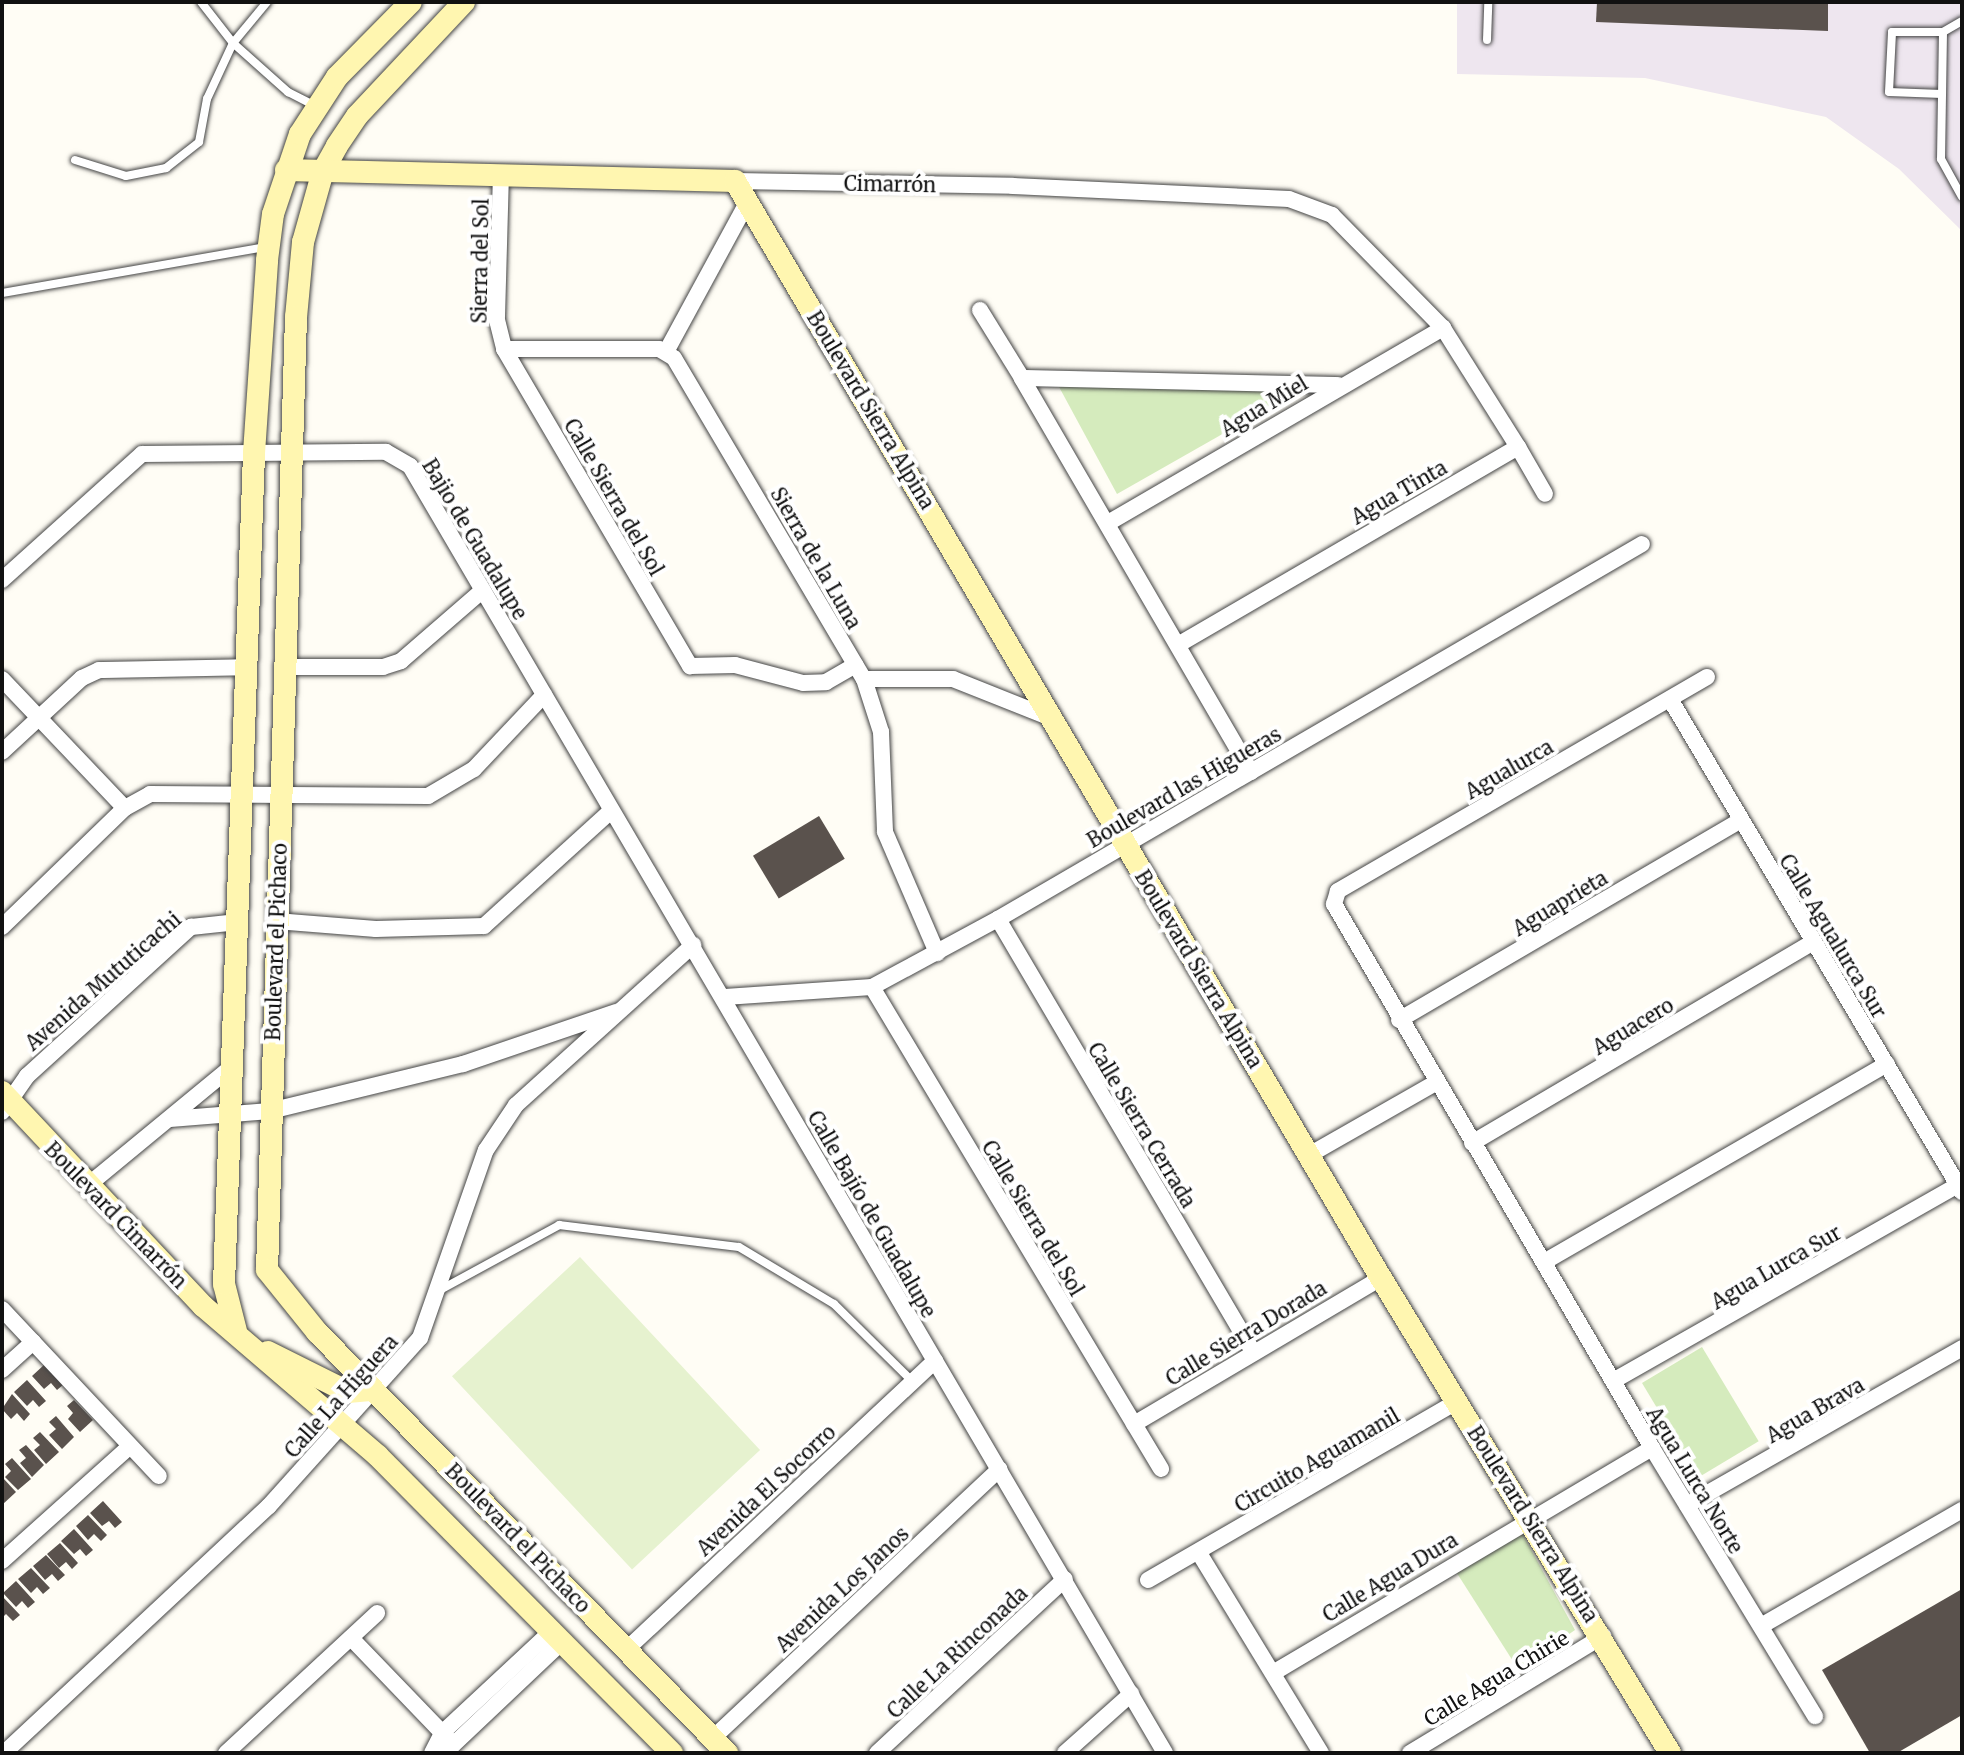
<!DOCTYPE html>
<meta charset="utf-8">
<style>
body{margin:0}
#map{position:relative;width:1964px;height:1755px;overflow:hidden;background:#fffdf5;font-family:Merriweather,serif}
div>[style]{position:absolute}
.industrial>*{inset:0;background:#eee6ef}
.green>*{inset:0;background:#d5ebbd;transform-origin:0 0}
.pitch>*{inset:0;background:#e6f2cf;transform-origin:0 0}
.building>*{inset:0;background:#5a524d;transform-origin:0 0}
.roads{filter:drop-shadow(0 0 2px #444) drop-shadow(0 0 2px #444)}
.lane>*{height:8px;margin:-4px;padding:0 4px;transform-origin:4px;border-radius:4px;background:#fff}
.street>*{height:16px;margin:-8px;padding:0 8px;transform-origin:8px;border-radius:8px;background:#fff}
.secondary>*{height:22px;margin:-11px;padding:0 11px;transform-origin:11px;border-radius:11px;background:#fff6b0}
span{translate:-50% -50%;white-space:nowrap;text-align:center;line-height:1.15;-webkit-text-stroke:8px #fff;paint-order:stroke}
.street-label{font-size:20px;color:#111}
.frame{position:absolute;inset:0;border:4px solid #111;pointer-events:none}
</style>
<div id="map">
<div class="industrial">
<div style="clip-path:polygon(1457px 2px,1962px 2px,1962px 231px,1899px 169px,1826px 117px,1645px 78px,1457px 74px)"></div>
</div>
<div class="green">
<div style="clip-path:polygon(1265px 384px,1271px 392px,1270px 407px,1117px 494px,1058px 385px)"></div>
<div style="left:1702px;top:1347px;width:110px;height:70px;rotate:59deg"></div>
<div style="clip-path:polygon(1522px 1533px,1575px 1630px,1518px 1669px,1453px 1567px)"></div>
</div>
<div class="pitch">
<div style="left:580px;top:1257px;width:264px;height:175px;rotate:47deg"></div>
</div>
<div class="building">
<div style="clip-path:polygon(1597px 2px,1828px 2px,1828px 31px,1596px 22px)"></div>
<div style="left:819px;top:816px;width:50px;height:77px;rotate:59deg"></div>
<div style="clip-path:polygon(45px 1364px,64px 1384px,57px 1390px,51px 1383px,44px 1389px,32px 1376px)"></div>
<div style="clip-path:polygon(27px 1380px,46px 1401px,39px 1407px,33px 1400px,27px 1406px,14px 1392px)"></div>
<div style="clip-path:polygon(12px 1394px,30px 1414px,24px 1421px,17px 1413px,11px 1419px,2px 1409px)"></div>
<div style="clip-path:polygon(74px 1400px,93px 1420px,80px 1432px,68px 1419px,73px 1413px,67px 1406px)"></div>
<div style="clip-path:polygon(56px 1416px,74px 1437px,62px 1449px,49px 1435px,56px 1429px,49px 1422px)"></div>
<div style="clip-path:polygon(40px 1432px,59px 1452px,46px 1464px,34px 1450px,40px 1445px,33px 1438px)"></div>
<div style="clip-path:polygon(26px 1445px,44px 1465px,32px 1477px,20px 1463px,26px 1458px,19px 1450px)"></div>
<div style="clip-path:polygon(12px 1458px,31px 1479px,18px 1490px,5px 1477px,11px 1471px,5px 1464px)"></div>
<div style="clip-path:polygon(2px 1477px,16px 1492px,2px 1505px)"></div>
<div style="clip-path:polygon(103px 1501px,122px 1522px,115px 1528px,109px 1521px,102px 1526px,90px 1513px)"></div>
<div style="clip-path:polygon(88px 1515px,107px 1535px,101px 1541px,94px 1534px,88px 1540px,76px 1526px)"></div>
<div style="clip-path:polygon(74px 1529px,93px 1550px,86px 1556px,80px 1549px,74px 1554px,61px 1541px)"></div>
<div style="clip-path:polygon(60px 1543px,78px 1563px,72px 1569px,66px 1562px,59px 1568px,47px 1554px)"></div>
<div style="clip-path:polygon(46px 1555px,65px 1575px,58px 1581px,52px 1574px,45px 1580px,33px 1566px)"></div>
<div style="clip-path:polygon(31px 1568px,50px 1588px,43px 1594px,37px 1587px,31px 1593px,18px 1579px)"></div>
<div style="clip-path:polygon(16px 1581px,35px 1602px,28px 1608px,22px 1601px,16px 1607px,3px 1593px)"></div>
<div style="clip-path:polygon(1962px 1589px,1962px 1715px,1897px 1753px,1870px 1753px,1822px 1670px)"></div>
<div style="clip-path:polygon(2px 1596px,20px 1615px,13px 1621px,6px 1614px,2px 1618px)"></div>
</div>
<div class="roads">
<div class="lane">
<div style="left:201px;top:2px;width:52px;rotate:52deg"></div>
<div style="left:233px;top:43px;width:74px;rotate:41.7deg"></div>
<div style="left:288px;top:92px;width:30px;rotate:27deg"></div>
<div style="left:1962px;top:21px;width:22px;rotate:150deg"></div>
<div style="left:1943px;top:32px;width:127px;rotate:90.9deg"></div>
<div style="left:1941px;top:159px;width:43px;rotate:61.1deg"></div>
<div style="left:1487px;top:40px;width:38px;rotate:-88deg"></div>
<div style="left:1942px;top:94px;width:53px;rotate:-177.8deg"></div>
<div style="left:1889px;top:92px;width:60px;rotate:-87.1deg"></div>
<div style="left:1892px;top:32px;width:51px"></div>
<div style="left:75px;top:160px;width:53px;rotate:17.4deg"></div>
<div style="left:126px;top:176px;width:41px;rotate:-11.3deg"></div>
<div style="left:166px;top:168px;width:42px;rotate:-38.2deg"></div>
<div style="left:199px;top:142px;width:44px;rotate:-79.5deg"></div>
<div style="left:207px;top:99px;width:62px;rotate:-65.1deg"></div>
<div style="left:233px;top:43px;width:53px;rotate:-50.3deg"></div>
<div style="left:2px;top:293px;width:267px;rotate:-9.9deg"></div>
<div style="left:440px;top:1290px;width:136px;rotate:-28.6deg"></div>
<div style="left:559px;top:1225px;width:181px;rotate:7deg"></div>
<div style="left:739px;top:1247px;width:111px;rotate:31deg"></div>
<div style="left:834px;top:1304px;width:110px;rotate:44.6deg"></div>
</div>
<div class="street">
<div style="left:501px;top:173px;width:147px;rotate:91.6deg"></div>
<div style="left:497px;top:320px;width:30px;rotate:76deg"></div>
<div style="left:504px;top:349px;width:368px;rotate:59.6deg"></div>
<div style="left:690px;top:666px;width:45px;rotate:-1.3deg"></div>
<div style="left:735px;top:665px;width:70px;rotate:14.8deg"></div>
<div style="left:803px;top:683px;width:23px;rotate:-2deg"></div>
<div style="left:826px;top:682px;width:34px;rotate:-30deg"></div>
<div style="left:735px;top:181px;width:278px;rotate:1deg"></div>
<div style="left:1013px;top:186px;width:276px;rotate:2.7deg"></div>
<div style="left:1289px;top:199px;width:46px;rotate:20.4deg"></div>
<div style="left:1332px;top:215px;width:158px;rotate:45.5deg"></div>
<div style="left:1443px;top:328px;width:141px;rotate:57.8deg"></div>
<div style="left:1518px;top:447px;width:392px;rotate:149.8deg"></div>
<div style="left:980px;top:310px;width:80px;rotate:58.3deg"></div>
<div style="left:504px;top:349px;width:155px"></div>
<div style="left:659px;top:349px;width:17px;rotate:31deg"></div>
<div style="left:674px;top:358px;width:373px;rotate:59.4deg"></div>
<div style="left:864px;top:679px;width:56px;rotate:72.2deg"></div>
<div style="left:881px;top:732px;width:100px;rotate:87.7deg"></div>
<div style="left:885px;top:832px;width:132px;rotate:66.7deg"></div>
<div style="left:666px;top:352px;width:170px;rotate:-61.5deg"></div>
<div style="left:1518px;top:447px;width:54px;rotate:60.1deg"></div>
<div style="left:1108px;top:523px;width:388px;rotate:-30.2deg"></div>
<div style="left:2px;top:580px;width:188px;rotate:-42deg"></div>
<div style="left:142px;top:454px;width:244px;rotate:-0.5deg"></div>
<div style="left:386px;top:452px;width:28px;rotate:30deg"></div>
<div style="left:410px;top:466px;width:1492px;rotate:59.6deg"></div>
<div style="left:284px;top:667px;width:99px"></div>
<div style="left:383px;top:667px;width:19px;rotate:-18deg"></div>
<div style="left:401px;top:661px;width:108px;rotate:-40.9deg"></div>
<div style="left:1707px;top:677px;width:427px;rotate:149.9deg"></div>
<div style="left:1338px;top:891px;width:14px;rotate:107deg"></div>
<div style="left:1334px;top:904px;width:630px;rotate:59.69deg"></div>
<div style="left:1652px;top:1448px;width:314px;rotate:58.7deg"></div>
<div style="left:2px;top:679px;width:178px;rotate:46.4deg"></div>
<div style="left:864px;top:679px;width:89px"></div>
<div style="left:953px;top:679px;width:105px;rotate:21.7deg"></div>
<div style="left:1670px;top:699px;width:573px;rotate:59.36deg"></div>
<div style="left:2px;top:752px;width:109px;rotate:-42.8deg"></div>
<div style="left:82px;top:678px;width:19px;rotate:-25deg"></div>
<div style="left:99px;top:670px;width:150px;rotate:-1.1deg"></div>
<div style="left:1251px;top:772px;width:456px;rotate:-120.2deg"></div>
<div style="left:1022px;top:378px;width:316px;rotate:1.3deg"></div>
<div style="left:998px;top:919px;width:500px;rotate:59.49deg"></div>
<div style="left:276px;top:921px;width:100px;rotate:4.6deg"></div>
<div style="left:376px;top:929px;width:108px;rotate:-1.6deg"></div>
<div style="left:484px;top:926px;width:171px;rotate:-42.2deg"></div>
<div style="left:2px;top:927px;width:171px;rotate:-44.1deg"></div>
<div style="left:125px;top:808px;width:29px;rotate:-29deg"></div>
<div style="left:150px;top:794px;width:278px;rotate:0.4deg"></div>
<div style="left:428px;top:796px;width:53px;rotate:-30.4deg"></div>
<div style="left:474px;top:769px;width:102px;rotate:-46.6deg"></div>
<div style="left:872px;top:987px;width:562px;rotate:59.05deg"></div>
<div style="left:725px;top:997px;width:147px;rotate:-3.9deg"></div>
<div style="left:872px;top:987px;width:143px;rotate:-28.4deg"></div>
<div style="left:998px;top:919px;width:745px;rotate:-30.21deg"></div>
<div style="left:1399px;top:1020px;width:395px;rotate:-30.3deg"></div>
<div style="left:2px;top:1112px;width:44px;rotate:-55.2deg"></div>
<div style="left:27px;top:1076px;width:222px;rotate:-42.3deg"></div>
<div style="left:191px;top:927px;width:47px;rotate:-6.1deg"></div>
<div style="left:170px;top:1119px;width:100px;rotate:-4.6deg"></div>
<div style="left:270px;top:1111px;width:199px;rotate:-13.7deg"></div>
<div style="left:463px;top:1064px;width:162px;rotate:-18.8deg"></div>
<div style="left:1472px;top:1143px;width:396px;rotate:-30.5deg"></div>
<div style="left:1309px;top:1155px;width:145px;rotate:-29.7deg"></div>
<div style="left:87px;top:1186px;width:190px;rotate:-39.5deg"></div>
<div style="left:1544px;top:1262px;width:396px;rotate:-30deg"></div>
<div style="left:2px;top:1309px;width:229px;rotate:46.8deg"></div>
<div style="left:2px;top:1370px;width:42px;rotate:-42.1deg"></div>
<div style="left:1613px;top:1381px;width:397px;rotate:-29.6deg"></div>
<div style="left:1134px;top:1424px;width:287px;rotate:-30.6deg"></div>
<div style="left:1687px;top:1505px;width:317px;rotate:-29.7deg"></div>
<div style="left:1199px;top:1553px;width:234px;rotate:58.6deg"></div>
<div style="left:2px;top:1561px;width:172px;rotate:-41.9deg"></div>
<div style="left:1148px;top:1580px;width:356px;rotate:-30deg"></div>
<div style="left:1761px;top:1626px;width:232px;rotate:-30deg"></div>
<div style="left:351px;top:1638px;width:141px;rotate:46.1deg"></div>
<div style="left:627px;top:1649px;width:422px;rotate:-43.1deg"></div>
<div style="left:1273px;top:1673px;width:441px;rotate:-30.7deg"></div>
<div style="left:713px;top:1738px;width:393px;rotate:-43.2deg"></div>
<div style="left:437px;top:1749px;width:16px;rotate:-14deg"></div>
<div style="left:453px;top:1745px;width:151px;rotate:-43.4deg"></div>
<div style="left:4px;top:1753px;width:362px;rotate:-43deg"></div>
<div style="left:269px;top:1506px;width:226px;rotate:-48.1deg"></div>
<div style="left:420px;top:1338px;width:199px;rotate:-70.7deg"></div>
<div style="left:486px;top:1150px;width:54px;rotate:-56.3deg"></div>
<div style="left:516px;top:1105px;width:239px;rotate:-42.1deg"></div>
<div style="left:226px;top:1753px;width:206px;rotate:-42.8deg"></div>
<div style="left:432px;top:1753px;width:22px;rotate:-63deg"></div>
<div style="left:442px;top:1733px;width:151px;rotate:-42.9deg"></div>
<div style="left:877px;top:1753px;width:256px;rotate:-42.8deg"></div>
<div style="left:1065px;top:1753px;width:89px;rotate:-41.8deg"></div>
<div style="left:1410px;top:1753px;width:226px;rotate:-31.2deg"></div>
</div>
<div class="secondary">
<div style="left:464px;top:2px;width:156px;rotate:133.2deg"></div>
<div style="left:357px;top:116px;width:36px;rotate:124deg"></div>
<div style="left:337px;top:146px;width:29px;rotate:119deg"></div>
<div style="left:323px;top:171px;width:74px;rotate:105.7deg"></div>
<div style="left:303px;top:242px;width:75px;rotate:95.3deg"></div>
<div style="left:296px;top:317px;width:953px;rotate:91.74deg"></div>
<div style="left:267px;top:1270px;width:80px;rotate:51.1deg"></div>
<div style="left:317px;top:1332px;width:588px;rotate:45.76deg"></div>
<div style="left:286px;top:170px;width:449px;rotate:1.4deg"></div>
<div style="left:735px;top:181px;width:1273px;rotate:59.51deg"></div>
<div style="left:1381px;top:1278px;width:556px;rotate:58.68deg"></div>
<div style="left:2px;top:1092px;width:294px;rotate:46.8deg"></div>
<div style="left:203px;top:1306px;width:230px;rotate:40.6deg"></div>
<div style="left:378px;top:1456px;width:418px;rotate:45.3deg"></div>
<div style="left:236px;top:1331px;width:49px;rotate:-104.3deg"></div>
<div style="left:224px;top:1284px;width:832px;rotate:-87.93deg"></div>
<div style="left:254px;top:453px;width:193px;rotate:-86.1deg"></div>
<div style="left:267px;top:260px;width:46px;rotate:-82.6deg"></div>
<div style="left:273px;top:214px;width:84px;rotate:-71.4deg"></div>
<div style="left:300px;top:134px;width:68px;rotate:-57deg"></div>
<div style="left:337px;top:77px;width:105px;rotate:-45.4deg"></div>
<div style="left:268px;top:1352px;width:89px;rotate:26.6deg"></div>
<div style="left:348px;top:1392px;width:25px;rotate:-5deg"></div>
</div>
</div>
<div class="street-label">
<span style="left:890px;top:184px;rotate:1deg">Cimarrón</span>
<span style="left:480px;top:261px;rotate:-89deg">Sierra del Sol</span>
<span style="left:1264px;top:406px;rotate:-31deg">Agua Miel</span>
<span style="left:871px;top:410px;rotate:59deg">Boulevard Sierra Alpina</span>
<span style="left:1399px;top:492px;rotate:-30deg">Agua Tinta</span>
<span style="left:614px;top:497px;rotate:60deg">Calle Sierra del Sol</span>
<span style="left:475px;top:539px;rotate:59deg">Bajio de Guadalupe</span>
<span style="left:816px;top:558px;rotate:60deg">Sierra de la Luna</span>
<span style="left:1509px;top:769px;rotate:-30deg">Agualurca</span>
<span style="left:1184px;top:787px;rotate:-30deg">Boulevard las Higueras</span>
<span style="left:1560px;top:903px;rotate:-31deg">Aguaprieta</span>
<span style="left:1833px;top:936px;rotate:59deg">Calle Agualurca Sur</span>
<span style="left:276px;top:942px;rotate:-88deg">Boulevard el Pichaco</span>
<span style="left:1199px;top:969px;rotate:59deg">Boulevard Sierra Alpina</span>
<span style="left:103px;top:981px;rotate:-41deg">Avenida Mututicachi</span>
<span style="left:1633px;top:1026px;rotate:-31deg">Aguacero</span>
<span style="left:1142px;top:1125px;rotate:59deg">Calle Sierra Cerrada</span>
<span style="left:872px;top:1214px;rotate:60deg">Calle Bajío de Guadalupe</span>
<span style="left:116px;top:1215px;rotate:46deg">Boulevard Cimarrón</span>
<span style="left:1033px;top:1218px;rotate:59deg">Calle Sierra del Sol</span>
<span style="left:1776px;top:1267px;rotate:-30deg">Agua Lurca Sur</span>
<span style="left:1246px;top:1333px;rotate:-31deg">Calle Sierra Dorada</span>
<span style="left:341px;top:1396px;rotate:-48deg">Calle La Higuera</span>
<span style="left:1815px;top:1410px;rotate:-30deg">Agua Brava</span>
<span style="left:1317px;top:1460px;rotate:-30deg">Circuito Aguamanil</span>
<span style="left:1695px;top:1480px;rotate:59deg">Agua Lurca Norte</span>
<span style="left:766px;top:1490px;rotate:-43deg">Avenida El Socorro</span>
<span style="left:1533px;top:1524px;rotate:58deg">Boulevard Sierra Alpina</span>
<span style="left:518px;top:1538px;rotate:46deg">Boulevard el Pichaco</span>
<span style="left:1390px;top:1577px;rotate:-31deg">Calle Agua Dura</span>
<span style="left:842px;top:1589px;rotate:-43deg">Avenida Los Janos</span>
<span style="left:957px;top:1652px;rotate:-43deg">Calle La Rinconada</span>
<span style="left:1496px;top:1678px;rotate:-31deg">Calle Agua Chirie</span>
</div>
<div class="frame"></div>
</div>
